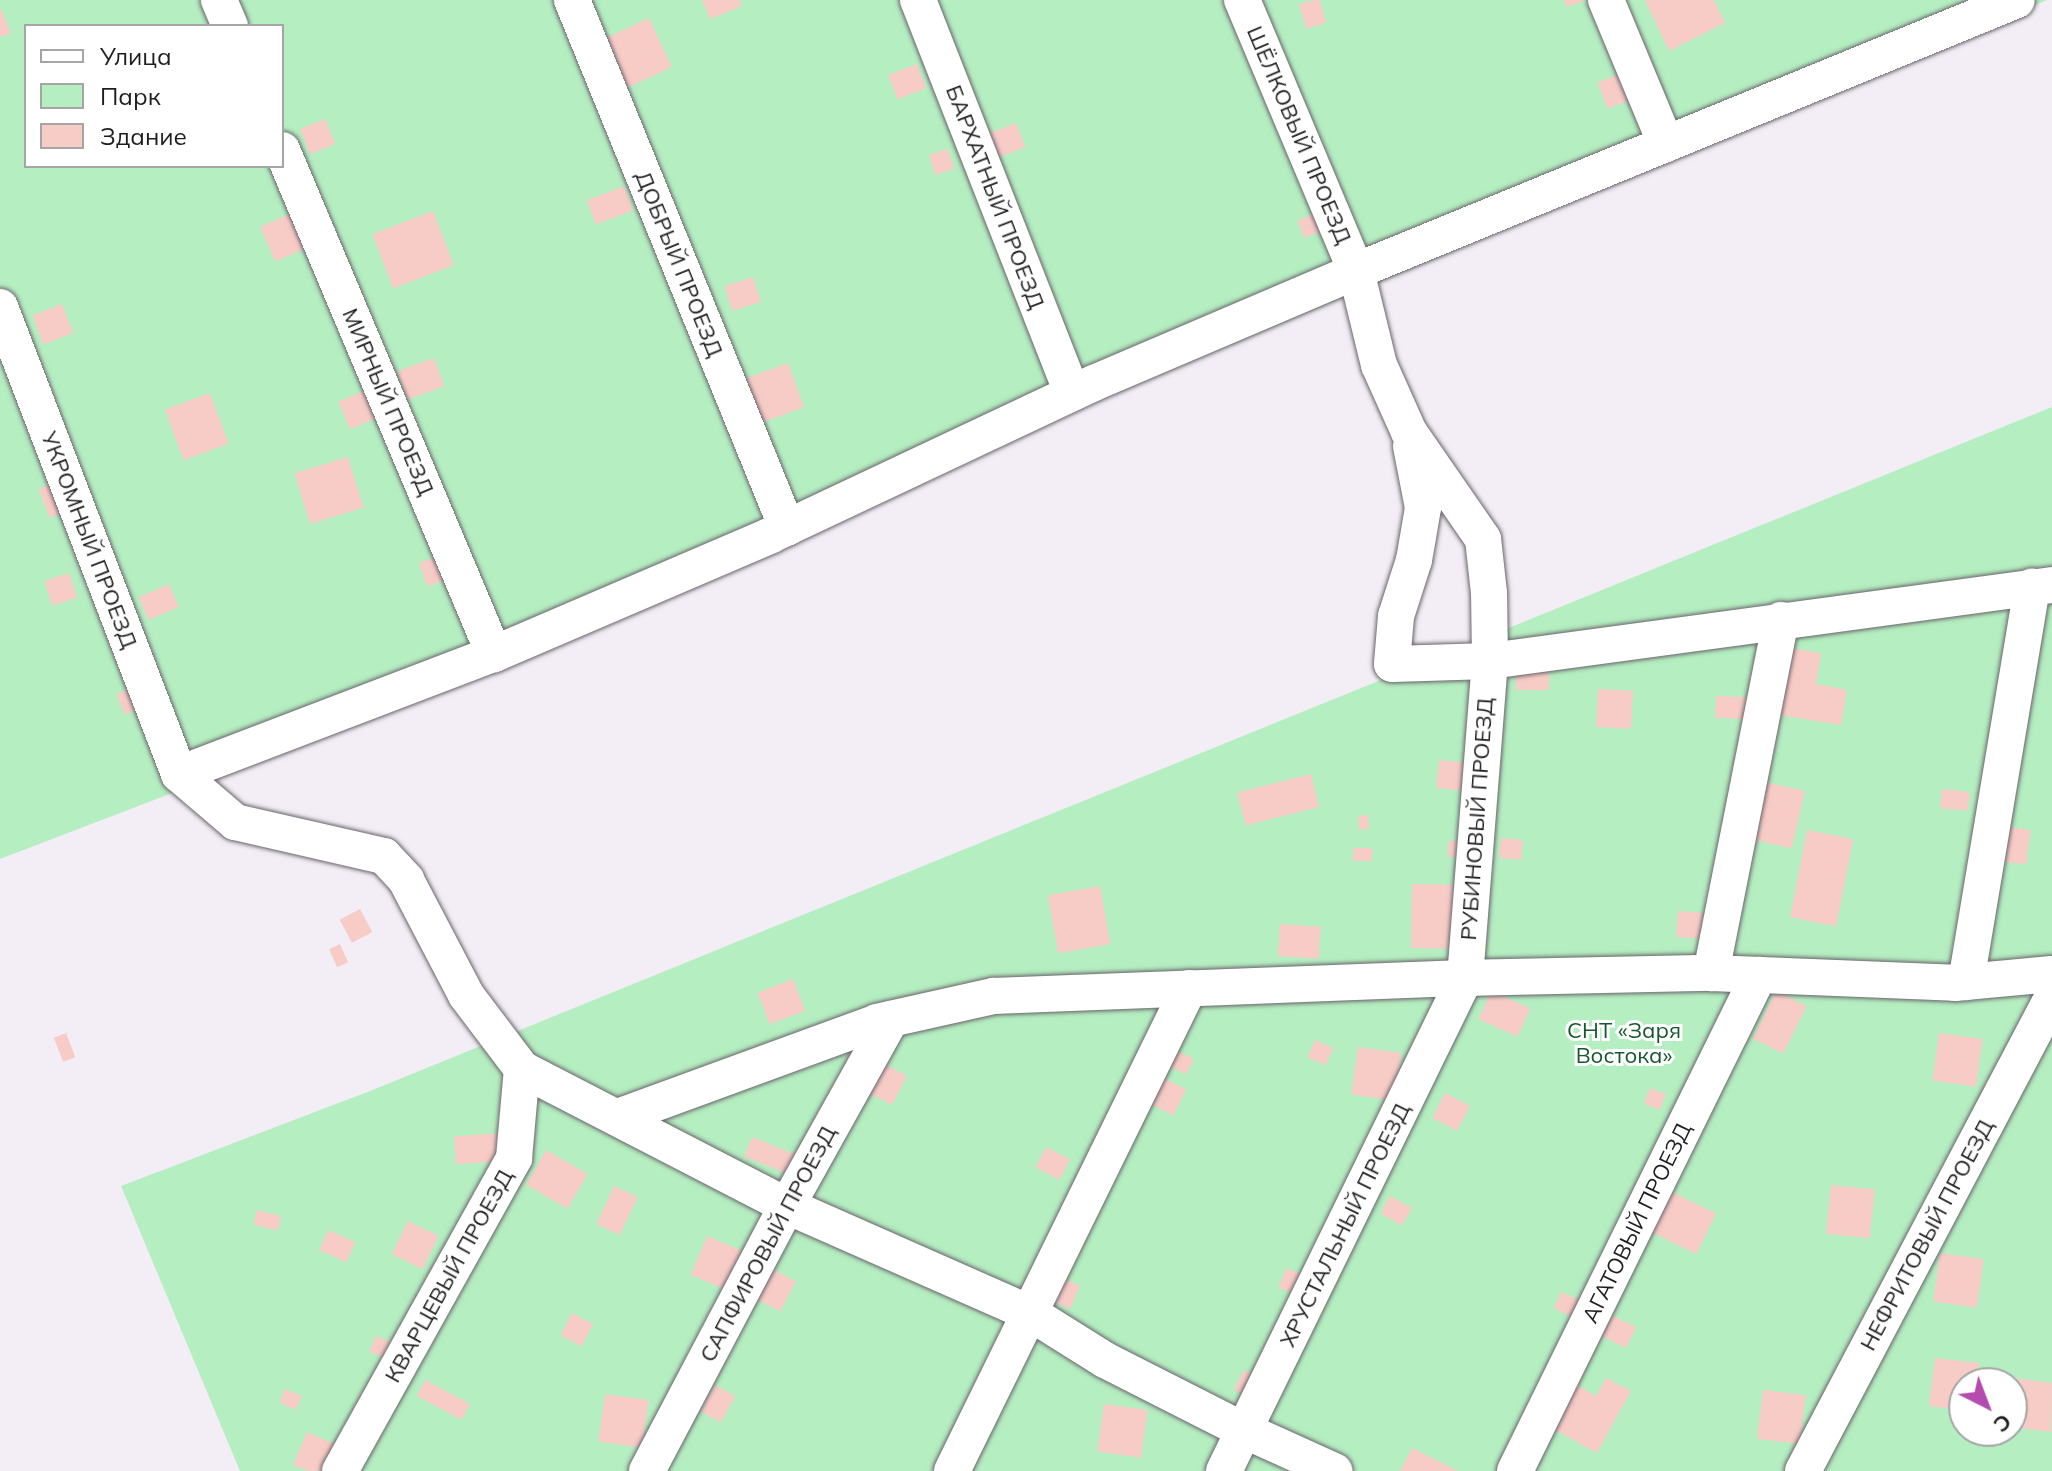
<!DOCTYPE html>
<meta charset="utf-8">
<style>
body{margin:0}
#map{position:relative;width:2052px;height:1471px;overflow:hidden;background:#f3edf5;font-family:Mulish,sans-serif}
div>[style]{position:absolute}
.green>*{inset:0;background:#b5eec1}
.building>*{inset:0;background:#f8ccc6;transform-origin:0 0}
.roads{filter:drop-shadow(0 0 2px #6a656c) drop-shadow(0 0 2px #6a656c)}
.minor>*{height:36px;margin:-18px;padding:0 18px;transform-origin:18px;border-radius:18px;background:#fff}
span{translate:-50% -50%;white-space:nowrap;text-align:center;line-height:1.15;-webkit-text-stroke:6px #fff;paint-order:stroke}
.street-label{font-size:22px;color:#1f1d20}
.park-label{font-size:22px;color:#16572d}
.legend{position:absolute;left:24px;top:24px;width:260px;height:144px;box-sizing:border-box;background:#fff;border:2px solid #a5a5a6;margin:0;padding:10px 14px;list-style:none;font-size:24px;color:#1f1d20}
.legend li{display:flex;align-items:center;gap:16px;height:40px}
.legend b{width:40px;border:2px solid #a5a5a6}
.north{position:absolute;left:1948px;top:1367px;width:80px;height:80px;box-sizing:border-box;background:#fff;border:2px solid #a5a5a6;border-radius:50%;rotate:138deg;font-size:22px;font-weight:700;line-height:32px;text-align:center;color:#1f1d20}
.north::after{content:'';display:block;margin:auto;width:28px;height:36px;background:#b44caf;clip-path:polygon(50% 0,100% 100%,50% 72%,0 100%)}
</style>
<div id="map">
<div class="green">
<div style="clip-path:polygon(evenodd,0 0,2047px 0,167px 795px,0 859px,0 0,26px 26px,282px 26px,282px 166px,26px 166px,26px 26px)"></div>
<div style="clip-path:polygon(evenodd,2052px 407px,2052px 1471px,240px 1471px,121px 1186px,370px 1091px,2052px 407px,1964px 1383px,2012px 1383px,2012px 1431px,1964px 1431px,1964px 1383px)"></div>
</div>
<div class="building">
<div style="clip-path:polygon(702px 0,739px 0,742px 6px,710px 19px)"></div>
<div style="clip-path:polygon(1315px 0,1320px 0,1326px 23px,1306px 29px,1299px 4px)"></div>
<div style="clip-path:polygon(1564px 0,1584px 0,1584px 1px,1566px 7px)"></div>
<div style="clip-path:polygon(1645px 0,1714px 0,1725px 23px,1669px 51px)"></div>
<div style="clip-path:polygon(0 7px,11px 33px,0 37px)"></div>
<div style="left:649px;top:18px;width:54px;height:49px;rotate:65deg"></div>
<div style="left:917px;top:64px;width:26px;height:31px;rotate:69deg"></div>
<div style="left:1630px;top:70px;width:28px;height:35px;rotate:69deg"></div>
<div style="left:325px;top:119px;width:27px;height:27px;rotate:68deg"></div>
<div style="left:1016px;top:123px;width:26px;height:38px;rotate:69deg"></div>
<div style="left:948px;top:149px;width:21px;height:20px;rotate:73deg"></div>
<div style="left:624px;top:186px;width:26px;height:40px;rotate:69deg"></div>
<div style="left:297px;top:211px;width:38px;height:40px;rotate:67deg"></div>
<div style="left:433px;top:211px;width:58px;height:65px;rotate:69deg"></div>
<div style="left:1319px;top:212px;width:19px;height:23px;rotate:69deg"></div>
<div style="left:753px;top:277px;width:26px;height:30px;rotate:72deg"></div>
<div style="left:62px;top:304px;width:31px;height:32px;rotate:69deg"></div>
<div style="left:434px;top:358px;width:30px;height:39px;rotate:70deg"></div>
<div style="left:788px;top:363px;width:47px;height:45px;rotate:70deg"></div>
<div style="left:366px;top:390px;width:30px;height:30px;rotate:67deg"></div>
<div style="left:210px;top:393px;width:54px;height:48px;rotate:70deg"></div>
<div style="left:348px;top:457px;width:53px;height:56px;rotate:73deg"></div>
<div style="left:59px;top:481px;width:31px;height:22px;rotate:69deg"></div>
<div style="left:442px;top:555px;width:25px;height:24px;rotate:72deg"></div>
<div style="left:69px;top:573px;width:26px;height:26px;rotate:72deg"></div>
<div style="left:169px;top:584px;width:25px;height:33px;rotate:67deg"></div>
<div style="clip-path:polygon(1785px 647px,1821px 653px,1816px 684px,1847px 690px,1841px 725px,1774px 714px)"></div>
<div style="left:1516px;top:667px;width:33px;height:23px"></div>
<div style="left:137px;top:686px;width:22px;height:22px;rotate:69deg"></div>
<div style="left:1598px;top:689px;width:35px;height:38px;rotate:3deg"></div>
<div style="left:1716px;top:696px;width:31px;height:22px;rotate:2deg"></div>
<div style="left:1439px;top:760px;width:37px;height:28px;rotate:6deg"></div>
<div style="left:1311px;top:774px;width:34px;height:76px;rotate:76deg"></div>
<div style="left:1762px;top:781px;width:44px;height:59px;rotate:13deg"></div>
<div style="left:1942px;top:789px;width:28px;height:19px;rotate:6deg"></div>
<div style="left:1368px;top:815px;width:14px;height:10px;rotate:86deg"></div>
<div style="left:2003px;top:826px;width:28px;height:35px;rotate:8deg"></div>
<div style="left:1807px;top:830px;width:47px;height:89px;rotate:11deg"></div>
<div style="left:1501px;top:838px;width:22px;height:20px;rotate:5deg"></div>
<div style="left:1448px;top:841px;width:19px;height:16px"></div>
<div style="left:1372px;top:848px;width:13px;height:19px;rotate:90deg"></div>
<div style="left:1412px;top:884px;width:43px;height:64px;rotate:1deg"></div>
<div style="left:1100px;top:886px;width:59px;height:53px;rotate:80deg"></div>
<div style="left:360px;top:909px;width:26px;height:23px;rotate:62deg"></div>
<div style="left:1678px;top:911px;width:31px;height:26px;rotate:4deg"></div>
<div style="left:1280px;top:924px;width:41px;height:32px;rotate:4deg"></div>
<div style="left:340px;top:944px;width:20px;height:12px;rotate:66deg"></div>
<div style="left:793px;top:979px;width:34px;height:38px;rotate:69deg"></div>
<div style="left:1491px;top:991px;width:43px;height:31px;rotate:24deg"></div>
<div style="left:1776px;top:991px;width:34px;height:53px;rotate:26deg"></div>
<div style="left:66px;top:1033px;width:26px;height:13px;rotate:69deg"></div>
<div style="left:1939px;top:1033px;width:44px;height:48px;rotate:8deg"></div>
<div style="left:1315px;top:1040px;width:20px;height:19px;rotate:24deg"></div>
<div style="left:1358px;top:1047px;width:44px;height:48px;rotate:8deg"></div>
<div style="left:1176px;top:1050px;width:20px;height:17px;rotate:27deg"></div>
<div style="left:882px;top:1063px;width:28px;height:33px;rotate:27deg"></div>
<div style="left:1161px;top:1077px;width:28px;height:29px;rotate:26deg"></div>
<div style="left:1650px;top:1088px;width:17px;height:17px;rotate:21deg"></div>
<div style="left:1445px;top:1093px;width:28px;height:28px;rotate:27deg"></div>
<div style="left:503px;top:1133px;width:28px;height:49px;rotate:86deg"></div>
<div style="left:752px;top:1137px;width:53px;height:21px;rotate:22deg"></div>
<div style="left:1046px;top:1147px;width:27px;height:23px;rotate:27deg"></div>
<div style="left:546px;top:1150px;width:48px;height:40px;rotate:30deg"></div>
<div style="left:1831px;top:1185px;width:44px;height:49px;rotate:6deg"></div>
<div style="left:614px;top:1186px;width:26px;height:42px;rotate:25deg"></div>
<div style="left:1672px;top:1192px;width:49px;height:45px;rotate:26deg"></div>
<div style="left:1390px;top:1196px;width:25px;height:20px;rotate:29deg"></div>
<div style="left:257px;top:1210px;width:25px;height:15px;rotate:14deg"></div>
<div style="left:408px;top:1221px;width:34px;height:37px;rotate:26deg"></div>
<div style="left:328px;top:1230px;width:30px;height:22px;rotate:24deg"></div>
<div style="left:707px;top:1236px;width:46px;height:42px;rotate:23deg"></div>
<div style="left:1940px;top:1253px;width:44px;height:49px;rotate:8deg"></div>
<div style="left:770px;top:1268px;width:29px;height:34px;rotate:27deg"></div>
<div style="left:1287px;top:1268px;width:26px;height:21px;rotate:25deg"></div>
<div style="left:1057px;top:1276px;width:25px;height:25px;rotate:23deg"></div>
<div style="left:1561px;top:1292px;width:22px;height:18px;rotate:24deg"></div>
<div style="left:572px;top:1313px;width:24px;height:25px;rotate:28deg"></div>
<div style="left:1611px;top:1315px;width:28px;height:23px;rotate:26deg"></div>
<div style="left:376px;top:1336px;width:23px;height:17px;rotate:23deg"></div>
<div style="clip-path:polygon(1935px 1358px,1979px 1363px,1977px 1383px,1964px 1383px,1964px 1410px,1929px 1406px)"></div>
<div style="left:1244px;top:1370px;width:19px;height:22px;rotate:28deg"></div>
<div style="clip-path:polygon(1606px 1378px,1631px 1391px,1597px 1453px,1553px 1429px,1577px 1385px,1596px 1396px)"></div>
<div style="clip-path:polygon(2013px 1378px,2052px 1383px,2051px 1432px,2012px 1427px)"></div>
<div style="left:425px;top:1380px;width:51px;height:18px;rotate:28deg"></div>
<div style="left:715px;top:1385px;width:23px;height:30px;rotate:29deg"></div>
<div style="left:285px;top:1389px;width:18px;height:15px;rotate:22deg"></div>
<div style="left:1763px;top:1390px;width:43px;height:49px;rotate:7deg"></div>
<div style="left:605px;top:1394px;width:44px;height:48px;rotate:8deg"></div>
<div style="left:1104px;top:1404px;width:44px;height:48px;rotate:8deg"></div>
<div style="clip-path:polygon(307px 1432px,339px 1446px,328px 1471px,308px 1471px,293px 1465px)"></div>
<div style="clip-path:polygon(1412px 1448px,1458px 1471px,1400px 1471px)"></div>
</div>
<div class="roads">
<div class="minor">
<div style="left:219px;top:0;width:28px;rotate:67deg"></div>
<div style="left:572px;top:0;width:570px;rotate:67.84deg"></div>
<div style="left:918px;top:0;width:422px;rotate:68.6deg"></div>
<div style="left:1606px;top:0;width:156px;rotate:67.4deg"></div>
<div style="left:282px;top:150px;width:547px;rotate:67.19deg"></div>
<div style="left:0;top:307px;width:500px;rotate:69.03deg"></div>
<div style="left:179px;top:774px;width:74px;rotate:40.6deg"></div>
<div style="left:235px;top:822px;width:153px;rotate:12.9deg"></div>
<div style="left:384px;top:856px;width:33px;rotate:47deg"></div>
<div style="left:406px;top:880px;width:130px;rotate:62.4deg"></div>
<div style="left:466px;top:995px;width:93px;rotate:52.9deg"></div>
<div style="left:522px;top:1069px;width:298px;rotate:27.3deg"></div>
<div style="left:787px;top:1206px;width:266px;rotate:23.8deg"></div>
<div style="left:1030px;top:1313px;width:89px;rotate:32.1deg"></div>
<div style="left:1105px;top:1360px;width:148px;rotate:26.9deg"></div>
<div style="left:1237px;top:1427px;width:107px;rotate:24.4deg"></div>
<div style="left:1411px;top:446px;width:63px;rotate:79deg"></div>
<div style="left:1423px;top:508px;width:53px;rotate:99.8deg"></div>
<div style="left:1414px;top:560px;width:59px;rotate:107.8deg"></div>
<div style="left:1396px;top:616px;width:48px;rotate:94.8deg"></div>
<div style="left:1392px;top:664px;width:98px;rotate:-1.8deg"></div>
<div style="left:1490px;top:661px;width:567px;rotate:-7.7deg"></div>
<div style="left:179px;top:774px;width:337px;rotate:-20.9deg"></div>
<div style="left:494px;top:654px;width:301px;rotate:-23.2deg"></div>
<div style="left:771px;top:535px;width:357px;rotate:-25.2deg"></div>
<div style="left:1094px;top:383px;width:285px;rotate:-23.1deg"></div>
<div style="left:1356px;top:271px;width:714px;rotate:-22.29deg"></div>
<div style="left:1711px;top:973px;width:360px;rotate:-78.8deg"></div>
<div style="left:1966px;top:982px;width:401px;rotate:-80.5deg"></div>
<div style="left:618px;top:1117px;width:276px;rotate:-20.1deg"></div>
<div style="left:877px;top:1022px;width:119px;rotate:-12.6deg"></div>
<div style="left:993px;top:996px;width:472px;rotate:-2.2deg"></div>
<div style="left:1465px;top:978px;width:246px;rotate:-1.2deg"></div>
<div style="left:1711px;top:973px;width:244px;rotate:2.3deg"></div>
<div style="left:1955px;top:983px;width:97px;rotate:-5.3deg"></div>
<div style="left:340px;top:1471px;width:358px;rotate:-60.9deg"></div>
<div style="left:514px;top:1158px;width:89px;rotate:-84.9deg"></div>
<div style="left:647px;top:1471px;width:300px;rotate:-62.2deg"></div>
<div style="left:787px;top:1206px;width:214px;rotate:-60.9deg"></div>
<div style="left:952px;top:1471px;width:538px;rotate:-63.86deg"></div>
<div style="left:1224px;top:1471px;width:549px;rotate:-63.95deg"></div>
<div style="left:1465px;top:978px;width:318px;rotate:-85.5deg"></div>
<div style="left:1490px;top:661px;width:68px;rotate:-90.8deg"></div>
<div style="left:1489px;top:593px;width:54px;rotate:-96.3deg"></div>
<div style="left:1483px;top:539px;width:130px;rotate:-124.7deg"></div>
<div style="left:1409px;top:432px;width:73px;rotate:-114.1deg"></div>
<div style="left:1379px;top:365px;width:97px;rotate:-103.7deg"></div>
<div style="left:1356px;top:271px;width:294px;rotate:-112.8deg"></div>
<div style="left:1515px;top:1471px;width:553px;rotate:-63.81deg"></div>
<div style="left:1803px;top:1471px;width:535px;rotate:-62.24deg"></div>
</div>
</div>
<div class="street-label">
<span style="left:1299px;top:135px;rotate:67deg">ШЁЛКОВЫЙ ПРОЕЗД</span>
<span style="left:995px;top:197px;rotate:69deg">БАРХАТНЫЙ ПРОЕЗД</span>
<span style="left:679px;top:264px;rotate:68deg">ДОБРЫЙ ПРОЕЗД</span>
<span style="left:388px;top:402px;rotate:67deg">МИРНЫЙ ПРОЕЗД</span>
<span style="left:89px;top:540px;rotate:69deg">УКРОМНЫЙ ПРОЕЗД</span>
<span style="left:1477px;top:819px;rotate:-86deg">РУБИНОВЫЙ ПРОЕЗД</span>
<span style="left:1637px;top:1223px;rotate:-64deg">АГАТОВЫЙ ПРОЕЗД</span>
<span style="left:1345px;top:1225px;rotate:-64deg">ХРУСТАЛЬНЫЙ ПРОЕЗД</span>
<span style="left:1927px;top:1235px;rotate:-62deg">НЕФРИТОВЫЙ ПРОЕЗД</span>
<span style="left:768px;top:1244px;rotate:-62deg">САПФИРОВЫЙ ПРОЕЗД</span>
<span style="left:449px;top:1276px;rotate:-61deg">КВАРЦЕВЫЙ ПРОЕЗД</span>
</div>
<div class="park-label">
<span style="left:1624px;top:1043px">СНТ «Заря<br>Востока»</span>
</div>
<ul class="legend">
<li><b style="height:10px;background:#fff"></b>Улица</li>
<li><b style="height:22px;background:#b5eec1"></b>Парк</li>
<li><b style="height:22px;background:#f8ccc6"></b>Здание</li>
</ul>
<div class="north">С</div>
</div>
